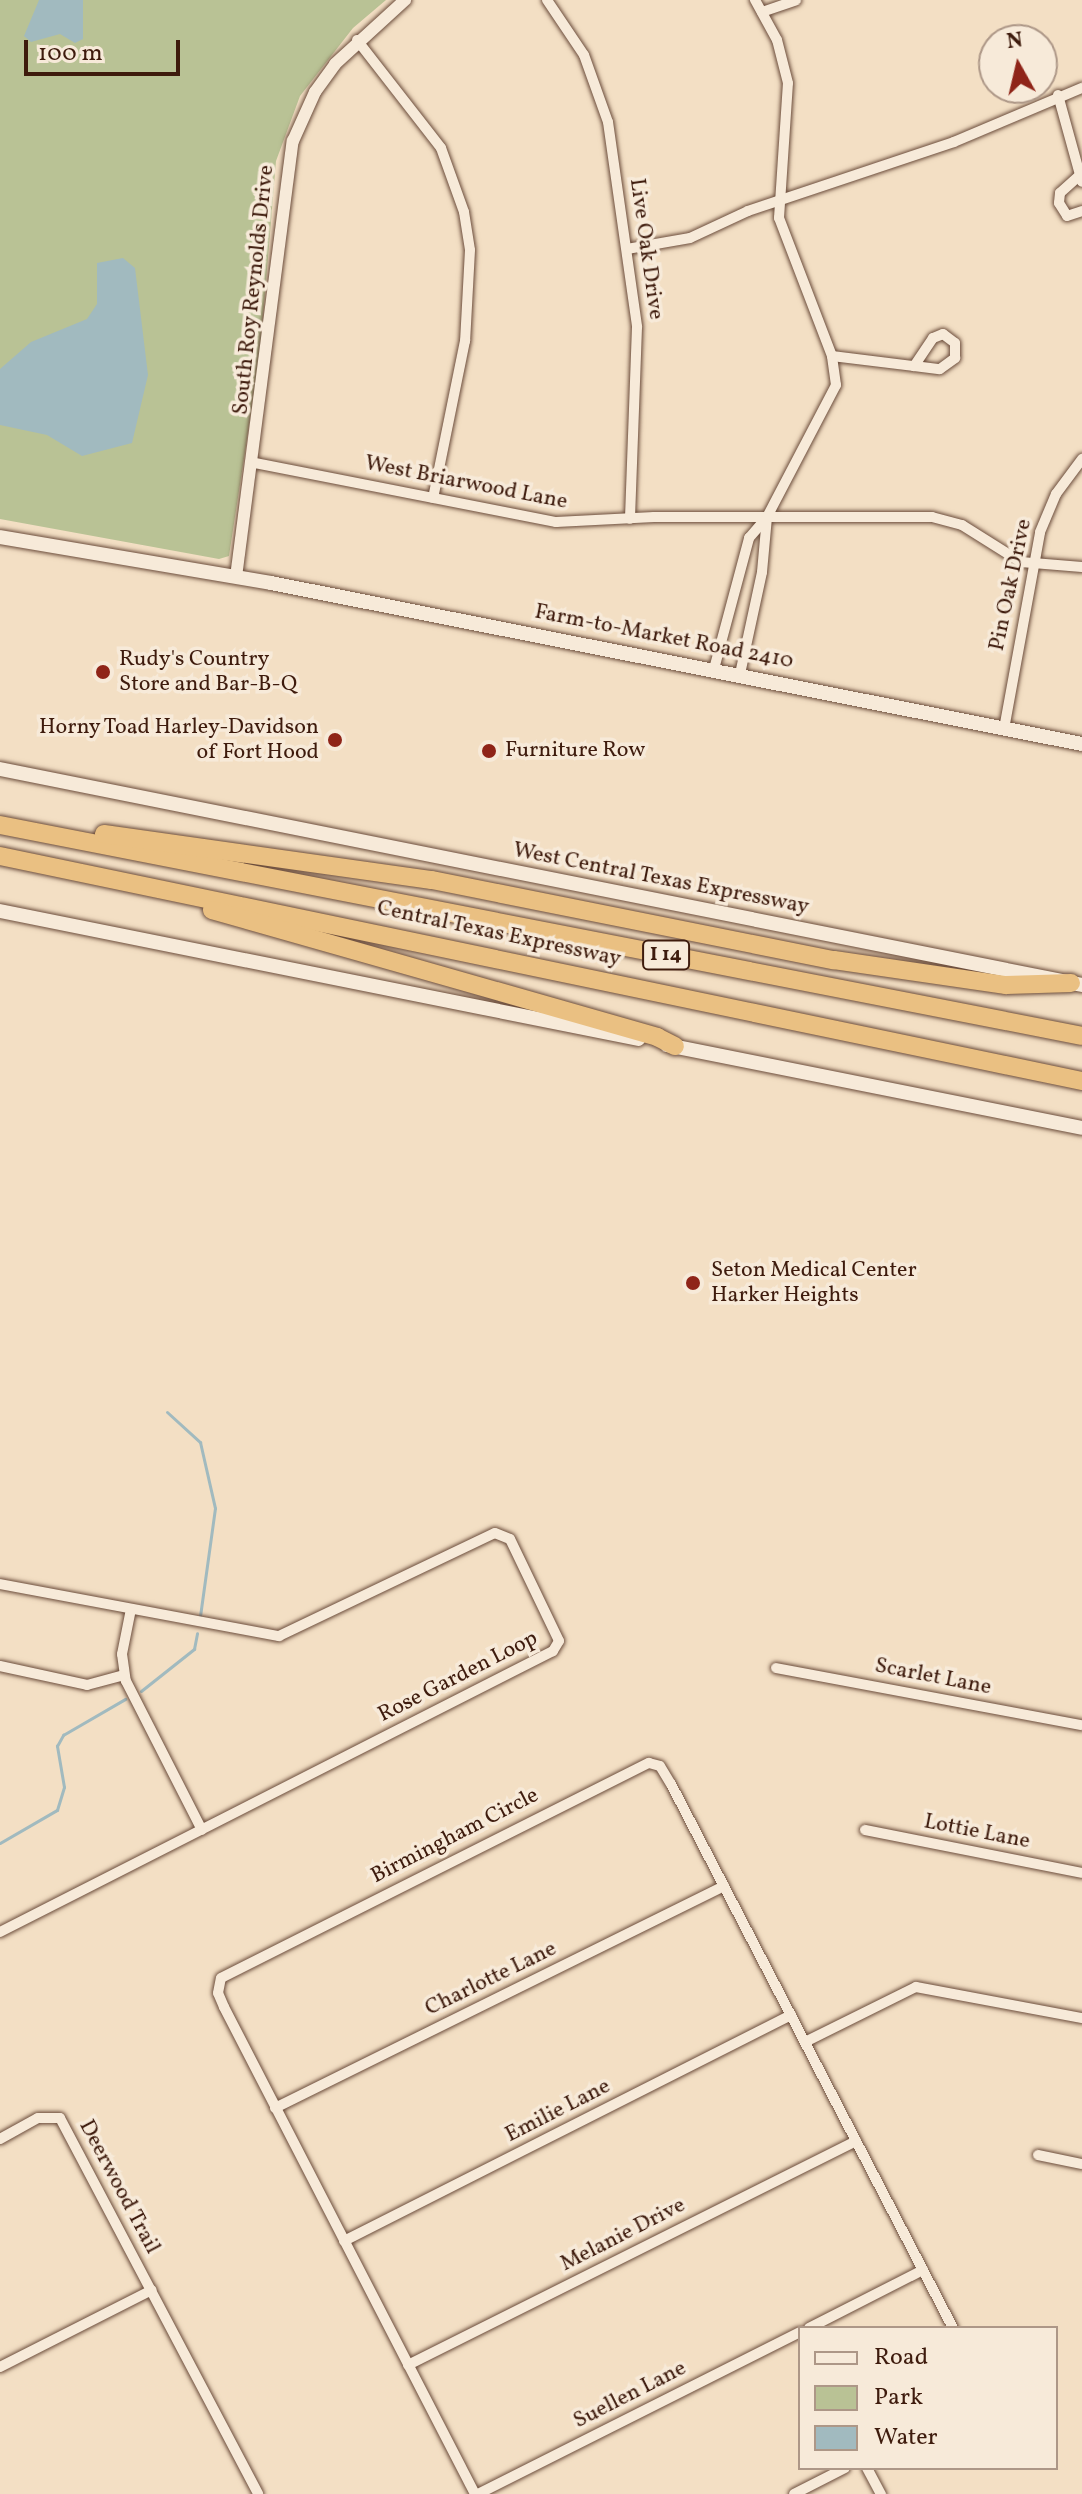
<!DOCTYPE html>
<style>
body{margin:0}
#map{position:relative;width:1082px;height:2494px;overflow:hidden;background:#f3dfc4;font-family:Vollkorn,serif}
div>[style]{position:absolute}
.green>*{inset:0;background:#b9c295}
.water>*{inset:0;background:#a1babf}
.stream>*{height:3px;margin:-1.5px;padding:0 1.5px;transform-origin:1.5px;border-radius:1.5px;background:#a1babf}
.roads{filter:drop-shadow(0 0 2px #6b4c3b) drop-shadow(0 0 2px #6b4c3b)}
.minor>*{height:10px;margin:-5px;padding:0 5px;transform-origin:5px;border-radius:5px;background:#f7ead9}
.tertiary>*{height:12px;margin:-6px;padding:0 6px;transform-origin:6px;border-radius:6px;background:#f7ead9}
.secondary>*{height:14px;margin:-7px;padding:0 7px;transform-origin:7px;border-radius:7px;background:#f7ead9}
.motorway>*{height:18px;margin:-9px;padding:0 9px;transform-origin:9px;border-radius:9px;background:#eac082}
.dots>*{width:22px;height:22px;translate:-50% -50%;box-sizing:border-box;border:4px solid #f7ead9;border-radius:50%}
span{translate:-50% -50%;white-space:nowrap;text-align:center;line-height:1.15;-webkit-text-stroke:7px #f7ead9;paint-order:stroke}
.shield-label span{padding:2px 6px;background:#f7ead9;border:2px solid;border-radius:6px;-webkit-text-stroke-width:0}
.shield-label{font-size:20px;color:#3e1b0d;font-weight:700}
.street-label{font-size:22px;color:#3e1b0d}
.poi-label{font-size:22px;color:#3e1b0d}
.left{translate:0 -50%;text-align:left}
.right{translate:-100% -50%;text-align:right}
.legend{position:absolute;left:798px;top:2326px;width:260px;height:144px;box-sizing:border-box;background:#f7ead9;border:2px solid #ad9787;margin:0;padding:10px 14px;list-style:none;font-size:24px;color:#3e1b0d}
.legend li{display:flex;align-items:center;gap:16px;height:40px}
.legend b{width:40px;border:2px solid #ad9787}
.north{position:absolute;left:978px;top:24px;width:80px;height:80px;box-sizing:border-box;background:#f7ead9;border:2px solid #ad9787;border-radius:50%;rotate:352deg;font-size:22px;font-weight:700;line-height:32px;text-align:center;color:#3e1b0d}
.north::after{content:'';display:block;margin:auto;width:28px;height:36px;background:#8f2418;clip-path:polygon(50% 0,100% 100%,50% 72%,0 100%)}
.scale{position:absolute;left:24px;top:40px;width:156px;height:36px;box-sizing:border-box;border:4px solid #3e1b0d;border-top:0;padding-left:10px;font-size:24px;line-height:28px;white-space:nowrap;color:#3e1b0d;-webkit-text-stroke:6px #f7ead9;paint-order:stroke}
</style>
<div id="map">
<div class="green">
<div style="clip-path:polygon(0 0,386px 0,353px 28px,300px 96px,276px 161px,260px 354px,229px 556px,219px 559px,0 519px)"></div>
</div>
<div class="water">
<div style="clip-path:polygon(39px 0,83px 0,83px 39px,75px 43px,60px 34px,31px 42px,24px 36px)"></div>
<div style="clip-path:polygon(123px 258px,135px 268px,148px 375px,132px 443px,82px 456px,47px 435px,0 425px,0 369px,31px 342px,87px 319px,97px 304px,97px 263px)"></div>
</div>
<div class="stream">
<div style="left:167px;top:1412px;width:45px;rotate:42.3deg"></div>
<div style="left:200px;top:1442px;width:68px;rotate:77.2deg"></div>
<div style="left:215px;top:1508px;width:109px;rotate:97.9deg"></div>
<div style="left:141px;top:1691px;width:68px;rotate:-38.4deg"></div>
<div style="left:194px;top:1649px;width:16px;rotate:-79deg"></div>
<div style="left:0;top:1843px;width:66px;rotate:-30.1deg"></div>
<div style="left:57px;top:1810px;width:24px;rotate:-73deg"></div>
<div style="left:64px;top:1787px;width:42px;rotate:-99.7deg"></div>
<div style="left:57px;top:1746px;width:13px;rotate:-61deg"></div>
<div style="left:63px;top:1735px;width:72px;rotate:-30.1deg"></div>
</div>
<div class="roads">
<div class="minor">
<div style="left:547px;top:0;width:66px;rotate:56.1deg"></div>
<div style="left:584px;top:55px;width:71px;rotate:70.3deg"></div>
<div style="left:608px;top:122px;width:207px;rotate:81.9deg"></div>
<div style="left:637px;top:327px;width:192px;rotate:92.1deg"></div>
<div style="left:762px;top:12px;width:36px;rotate:-19deg"></div>
<div style="left:357px;top:40px;width:137px;rotate:52.1deg"></div>
<div style="left:441px;top:148px;width:68px;rotate:70.2deg"></div>
<div style="left:464px;top:212px;width:38px;rotate:81deg"></div>
<div style="left:470px;top:250px;width:91px;rotate:93.1deg"></div>
<div style="left:465px;top:341px;width:160px;rotate:101.5deg"></div>
<div style="left:1058px;top:95px;width:90px;rotate:74.6deg"></div>
<div style="left:1080px;top:175px;width:27px;rotate:138deg"></div>
<div style="left:1060px;top:193px;width:10px;rotate:96deg"></div>
<div style="left:1059px;top:203px;width:15px;rotate:58deg"></div>
<div style="left:1067px;top:216px;width:16px;rotate:-18deg"></div>
<div style="left:627px;top:249px;width:64px;rotate:-9.9deg"></div>
<div style="left:690px;top:238px;width:64px;rotate:-25deg"></div>
<div style="left:748px;top:211px;width:217px;rotate:-18.5deg"></div>
<div style="left:954px;top:142px;width:139px;rotate:-22.9deg"></div>
<div style="left:832px;top:356px;width:83px;rotate:7deg"></div>
<div style="left:914px;top:366px;width:26px;rotate:7deg"></div>
<div style="left:940px;top:369px;width:19px;rotate:-36deg"></div>
<div style="left:955px;top:358px;width:15px;rotate:-90deg"></div>
<div style="left:955px;top:343px;width:15px;rotate:-143deg"></div>
<div style="left:943px;top:334px;width:11px;rotate:158deg"></div>
<div style="left:933px;top:338px;width:34px;rotate:124deg"></div>
<div style="left:255px;top:463px;width:307px;rotate:11.1deg"></div>
<div style="left:556px;top:522px;width:98px;rotate:-2.9deg"></div>
<div style="left:654px;top:517px;width:278px"></div>
<div style="left:932px;top:517px;width:31px;rotate:15deg"></div>
<div style="left:962px;top:525px;width:70px;rotate:32.1deg"></div>
<div style="left:1021px;top:562px;width:61px;rotate:4.7deg"></div>
<div style="left:714px;top:669px;width:136px;rotate:-75deg"></div>
<div style="left:749px;top:538px;width:28px;rotate:-49deg"></div>
<div style="left:767px;top:517px;width:149px;rotate:-62.4deg"></div>
<div style="left:836px;top:385px;width:29px;rotate:-98deg"></div>
<div style="left:832px;top:356px;width:148px;rotate:-111deg"></div>
<div style="left:779px;top:218px;width:135px;rotate:-86.2deg"></div>
<div style="left:788px;top:83px;width:44px;rotate:-104.3deg"></div>
<div style="left:777px;top:40px;width:46px;rotate:-118.8deg"></div>
<div style="left:740px;top:674px;width:104px;rotate:-77.8deg"></div>
<div style="left:762px;top:572px;width:55px;rotate:-84.8deg"></div>
<div style="left:1004px;top:729px;width:200px;rotate:-79.6deg"></div>
<div style="left:1040px;top:532px;width:41px;rotate:-67.2deg"></div>
<div style="left:1056px;top:494px;width:44px;rotate:-53.4deg"></div>
<div style="left:0;top:1584px;width:284px;rotate:10.6deg"></div>
<div style="left:279px;top:1636px;width:239px;rotate:-25.5deg"></div>
<div style="left:495px;top:1533px;width:16px;rotate:22deg"></div>
<div style="left:510px;top:1539px;width:113px;rotate:64.3deg"></div>
<div style="left:559px;top:1641px;width:12px;rotate:121deg"></div>
<div style="left:553px;top:1651px;width:620px;rotate:153.06deg"></div>
<div style="left:131px;top:1609px;width:46px;rotate:101.3deg"></div>
<div style="left:122px;top:1654px;width:27px;rotate:82deg"></div>
<div style="left:126px;top:1681px;width:167px;rotate:63deg"></div>
<div style="left:0;top:1666px;width:89px;rotate:12.3deg"></div>
<div style="left:87px;top:1685px;width:38px;rotate:-15deg"></div>
<div style="left:776px;top:1668px;width:311px;rotate:10.6deg"></div>
<div style="left:865px;top:1830px;width:221px;rotate:11.2deg"></div>
<div style="left:805px;top:2042px;width:124px;rotate:-26.4deg"></div>
<div style="left:916px;top:1987px;width:169px;rotate:10.6deg"></div>
<div style="left:275px;top:2108px;width:501px;rotate:-26.31deg"></div>
<div style="left:0;top:2139px;width:43px;rotate:-28.9deg"></div>
<div style="left:38px;top:2118px;width:22px"></div>
<div style="left:60px;top:2118px;width:425px;rotate:62.2deg"></div>
<div style="left:1038px;top:2155px;width:45px;rotate:11.6deg"></div>
<div style="left:344px;top:2241px;width:501px;rotate:-26.82deg"></div>
<div style="left:809px;top:2328px;width:128px;rotate:-27deg"></div>
<div style="left:408px;top:2365px;width:501px;rotate:-26.57deg"></div>
<div style="left:0;top:2367px;width:170px;rotate:-26.9deg"></div>
<div style="left:867px;top:2468px;width:30px;rotate:62deg"></div>
<div style="left:475px;top:2494px;width:548px;rotate:-117.27deg"></div>
<div style="left:224px;top:2007px;width:15px;rotate:-113deg"></div>
<div style="left:218px;top:1993px;width:15px;rotate:-79deg"></div>
<div style="left:221px;top:1978px;width:479px;rotate:-26.7deg"></div>
<div style="left:649px;top:1763px;width:11px;rotate:15deg"></div>
<div style="left:660px;top:1766px;width:21px;rotate:59deg"></div>
<div style="left:671px;top:1784px;width:613px;rotate:62.6deg"></div>
<div style="left:478px;top:2494px;width:360px;rotate:-26.7deg"></div>
<div style="left:794px;top:2494px;width:57px;rotate:-27deg"></div>
</div>
<div class="tertiary">
<div style="left:236px;top:577px;width:440px;rotate:-82.6deg"></div>
<div style="left:293px;top:141px;width:54px;rotate:-65.8deg"></div>
<div style="left:315px;top:92px;width:34px;rotate:-54deg"></div>
<div style="left:335px;top:64px;width:95px;rotate:-42.4deg"></div>
</div>
<div class="secondary">
<div style="left:0;top:537px;width:275px;rotate:9.6deg"></div>
<div style="left:271px;top:583px;width:827px;rotate:11.23deg"></div>
<div style="left:0;top:769px;width:1103px;rotate:11.29deg"></div>
<div style="left:0;top:911px;width:651px;rotate:11.34deg"></div>
<div style="left:667px;top:1045px;width:423px;rotate:11.3deg"></div>
</div>
<div class="motorway">
<div style="left:0;top:825px;width:1102px;rotate:11.03deg"></div>
<div style="left:104px;top:834px;width:331px;rotate:8deg"></div>
<div style="left:432px;top:880px;width:410px;rotate:11.3deg"></div>
<div style="left:834px;top:960px;width:174px;rotate:8.3deg"></div>
<div style="left:1006px;top:985px;width:65px;rotate:-1.8deg"></div>
<div style="left:0;top:856px;width:1105px;rotate:11.75deg"></div>
<div style="left:212px;top:910px;width:463px;rotate:15.9deg"></div>
<div style="left:657px;top:1037px;width:20px;rotate:27deg"></div>
</div>
</div>
<div class="dots">
<div style="left:103px;top:672px;background:#8f2418"></div>
<div style="left:335px;top:740px;background:#8f2418"></div>
<div style="left:489px;top:751px;background:#8f2418"></div>
<div style="left:693px;top:1283px;background:#8f2418"></div>
</div>
<div class="shield-label">
<span style="left:666px;top:955px">I 14</span>
</div>
<div class="street-label">
<span style="left:646px;top:249px;rotate:82deg">Live Oak Drive</span>
<span style="left:254px;top:290px;rotate:-84deg">South Roy Reynolds Drive</span>
<span style="left:466px;top:483px;rotate:11deg">West Briarwood Lane</span>
<span style="left:1011px;top:585px;rotate:-78deg">Pin Oak Drive</span>
<span style="left:664px;top:637px;rotate:11deg">Farm-to-Market Road 2410</span>
<span style="left:661px;top:879px;rotate:11deg">West Central Texas Expressway</span>
<span style="left:499px;top:934px;rotate:12deg">Central Texas Expressway</span>
<span style="left:458px;top:1677px;rotate:-27deg">Rose Garden Loop</span>
<span style="left:933px;top:1677px;rotate:11deg">Scarlet Lane</span>
<span style="left:977px;top:1832px;rotate:11deg">Lottie Lane</span>
<span style="left:455px;top:1836px;rotate:-27deg">Birmingham Circle</span>
<span style="left:491px;top:1979px;rotate:-26deg">Charlotte Lane</span>
<span style="left:558px;top:2111px;rotate:-27deg">Emilie Lane</span>
<span style="left:119px;top:2187px;rotate:62deg">Deerwood Trail</span>
<span style="left:623px;top:2235px;rotate:-27deg">Melanie Drive</span>
<span style="left:630px;top:2395px;rotate:-27deg">Suellen Lane</span>
</div>
<div class="poi-label">
<span class="left" style="left:119px;top:672px">Rudy's Country<br>Store and Bar-B-Q</span>
<span class="right" style="left:319px;top:740px">Horny Toad Harley-Davidson<br>of Fort Hood</span>
<span class="left" style="left:505px;top:751px">Furniture Row</span>
<span class="left" style="left:711px;top:1283px">Seton Medical Center<br>Harker Heights</span>
</div>
<ul class="legend">
<li><b style="height:10px;background:#f7ead9"></b>Road</li>
<li><b style="height:22px;background:#b9c295"></b>Park</li>
<li><b style="height:22px;background:#a1babf"></b>Water</li>
</ul>
<div class="north">N</div>
<div class="scale">100 m</div>
</div>
